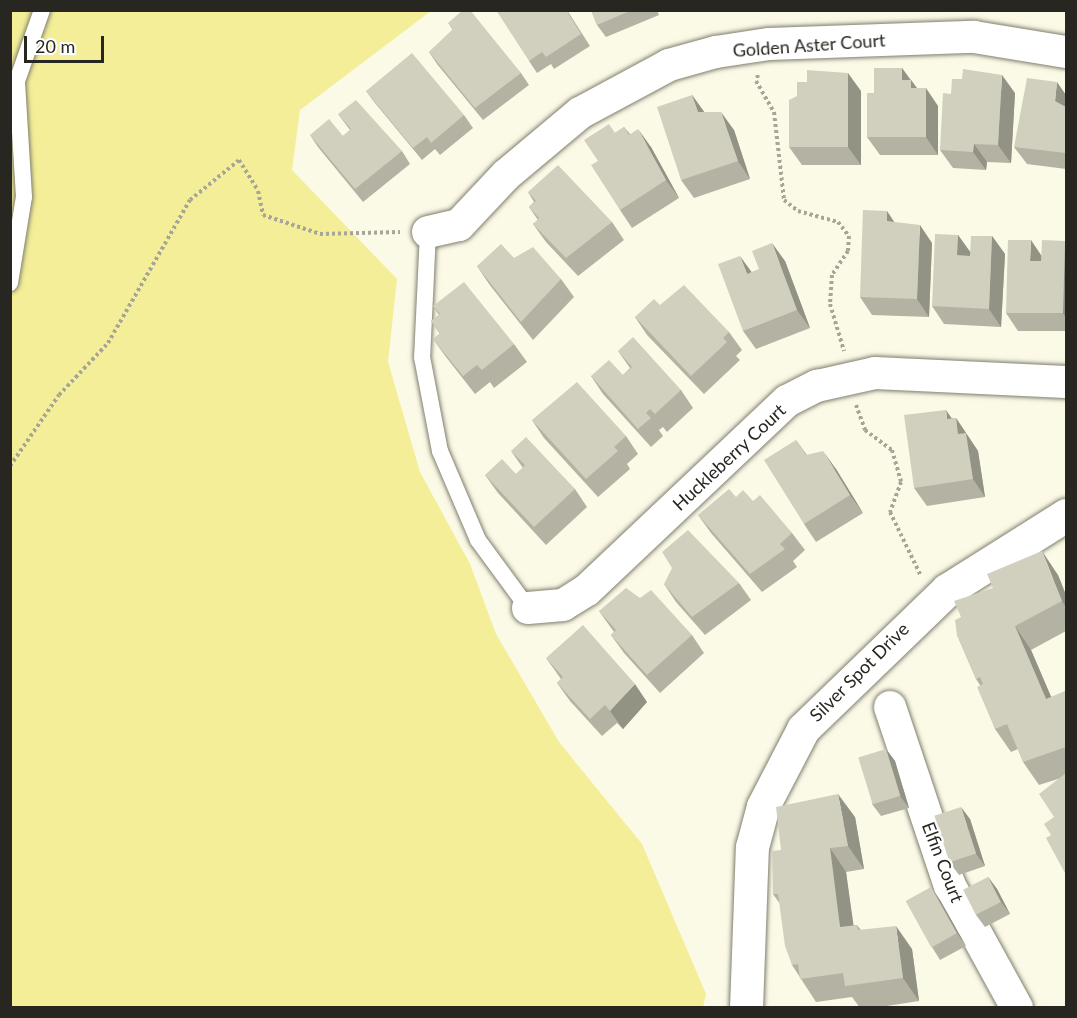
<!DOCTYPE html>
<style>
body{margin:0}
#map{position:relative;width:1077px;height:1018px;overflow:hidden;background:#fbfae7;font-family:Lato,sans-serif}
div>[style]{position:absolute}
.green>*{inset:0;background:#f3ee97}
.path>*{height:4px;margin-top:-2px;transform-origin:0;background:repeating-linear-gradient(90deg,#a6a597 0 3px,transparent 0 6px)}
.roads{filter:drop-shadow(0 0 2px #807f6e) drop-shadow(0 0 2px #807f6e)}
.service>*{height:16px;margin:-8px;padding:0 8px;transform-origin:8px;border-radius:8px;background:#fff}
.minor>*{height:32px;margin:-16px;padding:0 16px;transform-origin:16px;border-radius:16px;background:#fff}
.tertiary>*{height:33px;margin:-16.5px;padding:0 16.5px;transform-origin:16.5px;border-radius:16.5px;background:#fff}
.wall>*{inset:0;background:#b4b3a3}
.shaded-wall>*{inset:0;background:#929285}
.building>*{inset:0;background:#d1d0be;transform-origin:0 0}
span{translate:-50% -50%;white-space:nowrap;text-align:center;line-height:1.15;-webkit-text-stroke:4.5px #fff;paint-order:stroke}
.street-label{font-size:18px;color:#272620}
.frame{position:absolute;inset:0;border:12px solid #272620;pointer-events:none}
.scale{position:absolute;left:24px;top:36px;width:80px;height:27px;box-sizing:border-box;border:3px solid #272620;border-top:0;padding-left:8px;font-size:18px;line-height:21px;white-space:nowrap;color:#272620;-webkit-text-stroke:4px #fff;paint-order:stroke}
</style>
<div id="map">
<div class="green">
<div style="clip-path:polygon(10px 11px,431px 11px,300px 110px,292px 170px,397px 279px,388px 362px,420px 472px,470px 564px,496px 634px,559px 742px,642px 844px,706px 994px,703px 1007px,11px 1007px)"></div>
</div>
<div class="path">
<div style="left:758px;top:75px;width:6px;rotate:108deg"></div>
<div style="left:756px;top:81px;width:36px;rotate:60deg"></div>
<div style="left:774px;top:112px;width:89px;rotate:83.5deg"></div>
<div style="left:784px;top:200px;width:18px;rotate:38deg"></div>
<div style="left:798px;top:211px;width:41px;rotate:15.4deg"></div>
<div style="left:838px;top:222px;width:18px;rotate:52deg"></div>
<div style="left:849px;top:236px;width:15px;rotate:94deg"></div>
<div style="left:848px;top:251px;width:29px;rotate:124deg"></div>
<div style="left:832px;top:275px;width:29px;rotate:94deg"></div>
<div style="left:830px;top:304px;width:49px;rotate:73.4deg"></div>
<div style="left:856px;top:405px;width:27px;rotate:70deg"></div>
<div style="left:865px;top:430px;width:34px;rotate:37deg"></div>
<div style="left:892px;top:450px;width:33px;rotate:74deg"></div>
<div style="left:901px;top:482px;width:32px;rotate:110deg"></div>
<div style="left:890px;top:512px;width:71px;rotate:64.2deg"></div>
<div style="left:10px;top:466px;width:86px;rotate:-55.4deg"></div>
<div style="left:59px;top:395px;width:71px;rotate:-46.7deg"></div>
<div style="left:108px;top:343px;width:165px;rotate:-60.2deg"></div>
<div style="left:190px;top:200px;width:63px;rotate:-39.2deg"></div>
<div style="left:239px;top:160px;width:36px;rotate:58deg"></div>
<div style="left:258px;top:191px;width:25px;rotate:78deg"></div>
<div style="left:263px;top:215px;width:60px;rotate:18.4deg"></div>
<div style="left:320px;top:234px;width:80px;rotate:-1.4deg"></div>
</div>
<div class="roads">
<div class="service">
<div style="left:428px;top:232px;width:125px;rotate:92.7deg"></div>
<div style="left:422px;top:357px;width:96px;rotate:79.2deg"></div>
<div style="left:440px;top:451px;width:97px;rotate:66.9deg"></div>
<div style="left:478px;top:540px;width:84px;rotate:53.7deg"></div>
<div style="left:10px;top:283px;width:87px;rotate:-80.8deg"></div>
<div style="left:24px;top:197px;width:116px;rotate:-93.5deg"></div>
<div style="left:17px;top:81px;width:75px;rotate:-70.6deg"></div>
</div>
<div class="minor">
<div style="left:428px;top:232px;width:32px;rotate:-13deg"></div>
<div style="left:459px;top:225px;width:69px;rotate:-46.8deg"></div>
<div style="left:506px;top:175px;width:97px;rotate:-40deg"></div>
<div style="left:580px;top:113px;width:101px;rotate:-28.3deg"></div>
<div style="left:669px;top:65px;width:49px;rotate:-15.5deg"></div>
<div style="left:716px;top:52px;width:54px;rotate:-8.6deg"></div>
<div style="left:769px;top:44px;width:205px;rotate:-2deg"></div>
<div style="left:974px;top:37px;width:93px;rotate:9.3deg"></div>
<div style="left:528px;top:608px;width:35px;rotate:-5deg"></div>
<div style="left:563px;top:605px;width:28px;rotate:-32deg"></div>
<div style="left:587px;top:590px;width:275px;rotate:-43.4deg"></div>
<div style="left:787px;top:401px;width:34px;rotate:-27deg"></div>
<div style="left:817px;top:386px;width:59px;rotate:-12.6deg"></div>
<div style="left:875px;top:373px;width:191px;rotate:2.7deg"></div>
<div style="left:890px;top:707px;width:189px;rotate:71.5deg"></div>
<div style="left:950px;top:886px;width:139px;rotate:61.2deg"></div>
</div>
<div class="tertiary">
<div style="left:746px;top:1008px;width:161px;rotate:-87.9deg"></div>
<div style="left:752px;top:847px;width:42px;rotate:-75deg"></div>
<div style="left:763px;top:806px;width:87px;rotate:-62.5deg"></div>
<div style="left:803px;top:729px;width:200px;rotate:-44deg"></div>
<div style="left:947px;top:590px;width:141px;rotate:-32.2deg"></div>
</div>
</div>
<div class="wall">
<div style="clip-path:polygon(567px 10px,590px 46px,554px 69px,551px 64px,537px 73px,529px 61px)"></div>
<div style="clip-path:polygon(591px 10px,657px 10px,659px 15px,606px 37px,597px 25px)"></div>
<div style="clip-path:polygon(448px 23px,521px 73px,529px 85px,483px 120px,437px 64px,429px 52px,453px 30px)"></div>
<div style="clip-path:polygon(902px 68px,917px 88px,938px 106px,938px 155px,880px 155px,867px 137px,874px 93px)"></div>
<div style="clip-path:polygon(807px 82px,861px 91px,861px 165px,802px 165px,789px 147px,797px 96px)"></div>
<div style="clip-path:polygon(366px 91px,464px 115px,473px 128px,440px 155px,435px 149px,422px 160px,375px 103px)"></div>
<div style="clip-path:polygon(1015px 93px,1011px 163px,987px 162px,986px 170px,953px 168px,940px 150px,951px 94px)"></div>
<div style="clip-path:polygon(692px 95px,704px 112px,734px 130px,750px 179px,694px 198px,681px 180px)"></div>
<div style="clip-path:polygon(1066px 95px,1066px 169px,1027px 164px,1014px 147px)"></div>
<div style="clip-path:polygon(338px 114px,402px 151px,410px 164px,363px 202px,318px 147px,310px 135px,343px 136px,350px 130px)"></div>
<div style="clip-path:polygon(624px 127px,630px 134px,651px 147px,679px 198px,632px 228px,620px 210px,598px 161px,615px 133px)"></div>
<div style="clip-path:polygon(528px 192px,612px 222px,624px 240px,578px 276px,546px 242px,533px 224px,538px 220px,529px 207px,534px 202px)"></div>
<div style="clip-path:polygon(894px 222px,932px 243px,929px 317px,872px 315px,860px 297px)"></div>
<div style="clip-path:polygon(958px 235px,970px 252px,992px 236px,1005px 254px,1001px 327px,944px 324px,932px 306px)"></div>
<div style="clip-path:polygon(1066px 243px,1066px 331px,1018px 331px,1006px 313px,1041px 256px)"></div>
<div style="clip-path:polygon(514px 258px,561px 279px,574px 297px,533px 340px,489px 284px,477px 266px)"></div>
<div style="clip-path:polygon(785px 261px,810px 328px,756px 349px,743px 331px,752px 272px)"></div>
<div style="clip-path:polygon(660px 305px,729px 332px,742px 350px,736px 356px,740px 360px,704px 394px,647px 335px,635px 317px)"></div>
<div style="clip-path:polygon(433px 306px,514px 344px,527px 362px,494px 388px,490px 382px,475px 394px,446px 357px,433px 339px,440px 334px,431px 321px,439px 315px)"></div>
<div style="clip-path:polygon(618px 351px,681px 390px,693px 408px,667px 432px,663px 427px,659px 430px,663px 436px,651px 447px,603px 394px,591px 376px,623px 375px,630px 368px)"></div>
<div style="clip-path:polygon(952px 418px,956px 418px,978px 451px,985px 497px,927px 506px,914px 488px)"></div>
<div style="clip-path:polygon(532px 420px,626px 436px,638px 454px,627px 464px,630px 469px,598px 497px,544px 438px)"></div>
<div style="clip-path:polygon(796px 440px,807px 455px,836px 469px,863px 513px,816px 542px,804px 524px)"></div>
<div style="clip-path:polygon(511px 451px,575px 489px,587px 507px,546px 545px,498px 493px,485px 475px,516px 474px,523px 468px)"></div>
<div style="clip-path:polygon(753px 501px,792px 533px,805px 550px,793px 561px,797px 567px,762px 592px,711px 533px,698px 515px)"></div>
<div style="clip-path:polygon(1058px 575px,1066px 595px,1066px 631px,1031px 650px,1051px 697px,1066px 693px,1066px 875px,1051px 835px,1061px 778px,1039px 785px,1023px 762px,1018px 749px,1011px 752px,995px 729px,980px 685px,976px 679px,957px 635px)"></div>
<div style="clip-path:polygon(739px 583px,751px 600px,705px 635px,676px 602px,664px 584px)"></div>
<div style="clip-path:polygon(640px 598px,692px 635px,704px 653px,660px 693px,624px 653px,611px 635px,614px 632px,599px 611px)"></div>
<div style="clip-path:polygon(546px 658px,647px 702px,623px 729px,617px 723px,602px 736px,570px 701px,557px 683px,561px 679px)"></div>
<div style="clip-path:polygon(886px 749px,895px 761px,909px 808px,881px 816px,872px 804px)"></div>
<div style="clip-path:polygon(855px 817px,864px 869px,846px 872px,853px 925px,857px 925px,861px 930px,912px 949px,919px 1001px,874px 1008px,860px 1008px,852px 997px,816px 1002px,792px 965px,780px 904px,773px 894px,781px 850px)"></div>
<div style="clip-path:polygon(970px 819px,985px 866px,959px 875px,950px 863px)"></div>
<div style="clip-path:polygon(988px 877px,997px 889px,1010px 914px,985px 927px,976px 915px)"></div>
<div style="clip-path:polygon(940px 900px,966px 946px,940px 960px,932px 947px)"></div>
</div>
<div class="shaded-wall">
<div style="clip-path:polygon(902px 68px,911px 81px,911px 80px,924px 98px,902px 80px)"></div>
<div style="clip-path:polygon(848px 73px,861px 91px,861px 165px,848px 147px)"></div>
<div style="clip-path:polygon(1002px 75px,1015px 93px,1011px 163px,998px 145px)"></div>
<div style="clip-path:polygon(1057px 82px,1066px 95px,1066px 118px,1055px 101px)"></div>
<div style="clip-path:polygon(926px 88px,938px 106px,938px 155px,926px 137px)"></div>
<div style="clip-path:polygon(692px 95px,705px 113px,698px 112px)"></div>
<div style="clip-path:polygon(721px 112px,734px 130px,750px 179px,738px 161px)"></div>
<div style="clip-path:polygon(638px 129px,651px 147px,679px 198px,666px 180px)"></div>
<div style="clip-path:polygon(974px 144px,987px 162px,986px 170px,973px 152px)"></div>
<div style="clip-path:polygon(887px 211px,899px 229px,887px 221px)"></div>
<div style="clip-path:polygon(920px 225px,932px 243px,929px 317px,917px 299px)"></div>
<div style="clip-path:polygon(958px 235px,971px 253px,970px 273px,957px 255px)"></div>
<div style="clip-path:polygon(992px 236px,1005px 254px,1001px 327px,989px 309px)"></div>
<div style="clip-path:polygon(1031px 240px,1043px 258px,1042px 279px,1030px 261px)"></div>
<div style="clip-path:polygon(1065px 241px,1066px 243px,1066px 318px,1063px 313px)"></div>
<div style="clip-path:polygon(772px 243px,785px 261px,810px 328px,797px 310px)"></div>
<div style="clip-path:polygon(740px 256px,753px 274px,747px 274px)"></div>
<div style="clip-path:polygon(946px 410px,957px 426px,956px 418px,978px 451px,985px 497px,973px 479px,947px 419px)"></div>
<div style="clip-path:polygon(823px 451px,836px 469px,863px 513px,850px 495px)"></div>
<div style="clip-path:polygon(1042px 551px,1058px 575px,1066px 595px,1066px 607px,1062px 601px)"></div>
<div style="clip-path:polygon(1015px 626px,1031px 650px,1062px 722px,1046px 699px)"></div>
<div style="clip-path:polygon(635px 684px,647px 702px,623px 729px,610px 711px)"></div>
<div style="clip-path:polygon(886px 749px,895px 761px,909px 808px,900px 796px)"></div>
<div style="clip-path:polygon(838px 794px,855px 817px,864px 869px,848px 846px)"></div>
<div style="clip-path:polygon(961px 807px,970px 819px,985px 866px,976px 854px)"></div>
<div style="clip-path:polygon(830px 848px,846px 872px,857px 950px,840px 927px)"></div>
<div style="clip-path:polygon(988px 877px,997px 889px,1010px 914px,1001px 902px)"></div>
<div style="clip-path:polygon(931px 887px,940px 900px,966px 946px,957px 933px)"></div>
<div style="clip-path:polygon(896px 926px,912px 949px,919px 1001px,903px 978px)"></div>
</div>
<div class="building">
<div style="clip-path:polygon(463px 10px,470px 10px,521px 73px,475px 108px,429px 52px,453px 29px,448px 23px)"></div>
<div style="clip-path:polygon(496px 10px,566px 10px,581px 34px,546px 57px,542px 52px,529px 61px)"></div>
<div style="clip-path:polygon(591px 10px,632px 10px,597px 25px)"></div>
<div style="clip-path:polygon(412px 53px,464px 115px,431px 143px,427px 137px,413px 148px,366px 91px)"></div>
<div style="clip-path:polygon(874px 68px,902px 68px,902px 80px,911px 80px,911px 88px,926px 88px,926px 137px,867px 137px,867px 93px,874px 93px)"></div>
<div style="clip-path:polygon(963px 69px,1002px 75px,998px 145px,974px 144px,973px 152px,940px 150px,943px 93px,951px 94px,952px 79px,962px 79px)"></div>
<div style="clip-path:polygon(807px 70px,848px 73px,848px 147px,789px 147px,789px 100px,797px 96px,797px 82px,807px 82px)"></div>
<div style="clip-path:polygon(1027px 78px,1057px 82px,1055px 101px,1066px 107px,1066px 153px,1014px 147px)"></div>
<div style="clip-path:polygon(692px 95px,698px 112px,721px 112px,738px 161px,681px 180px,657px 107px)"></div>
<div style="clip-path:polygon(356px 100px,402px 151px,355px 189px,310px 135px,329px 119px,343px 136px,351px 129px,338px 114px)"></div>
<div style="clip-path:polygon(609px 124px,615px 133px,624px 127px,629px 135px,638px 129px,666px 180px,620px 210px,591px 165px,598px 161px,584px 140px)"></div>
<div style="clip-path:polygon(558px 165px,612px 222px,566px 258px,533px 224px,539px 218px,529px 207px,536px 201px,528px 192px)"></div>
<div style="clip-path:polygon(863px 210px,887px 211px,887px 221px,920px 225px,917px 299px,860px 297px)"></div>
<div style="clip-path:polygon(935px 234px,958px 235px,957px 255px,970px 256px,971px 236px,992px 236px,989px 309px,932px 306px)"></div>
<div style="clip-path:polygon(1008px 240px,1031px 240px,1030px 261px,1041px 261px,1042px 240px,1065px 241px,1063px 313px,1006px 313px)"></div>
<div style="clip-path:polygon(772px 243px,797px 310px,743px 331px,718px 264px,740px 256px,747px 274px,759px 269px,752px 251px)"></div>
<div style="clip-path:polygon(501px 244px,514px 258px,533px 247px,561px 279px,521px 322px,477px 266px)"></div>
<div style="clip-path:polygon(464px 282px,514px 344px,482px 370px,477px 365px,463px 376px,433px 339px,440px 333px,431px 321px,440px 314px,433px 306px)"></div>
<div style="clip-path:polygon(684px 285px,729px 332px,723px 338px,727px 342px,691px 376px,635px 317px,654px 299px,660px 305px)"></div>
<div style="clip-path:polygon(633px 337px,681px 390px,655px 414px,650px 409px,646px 413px,651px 418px,638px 429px,591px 376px,609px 360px,623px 375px,632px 367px,618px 351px)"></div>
<div style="clip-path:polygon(577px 382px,626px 436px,614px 447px,618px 451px,586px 479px,532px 420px)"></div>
<div style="clip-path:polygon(946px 410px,947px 419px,956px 418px,958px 434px,966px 433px,973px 479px,914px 488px,904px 415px)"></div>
<div style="clip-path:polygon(526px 437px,575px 489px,534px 527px,485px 475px,502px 459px,516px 474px,525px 465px,511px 451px)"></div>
<div style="clip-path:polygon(796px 440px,806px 455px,823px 451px,850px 495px,804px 524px,764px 460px)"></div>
<div style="clip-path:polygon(729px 489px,736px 497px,743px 490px,753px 501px,760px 495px,792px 533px,780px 544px,785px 549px,750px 574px,698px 515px)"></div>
<div style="clip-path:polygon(688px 530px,739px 583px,692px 617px,664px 584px,672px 568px,662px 552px)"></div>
<div style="clip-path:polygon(1042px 551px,1062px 601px,1015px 626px,1046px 699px,1065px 691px,1066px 695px,1066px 747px,1023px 762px,1007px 724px,995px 729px,977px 687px,983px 684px,980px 677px,976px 679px,957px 635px,955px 620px,961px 617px,954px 601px,993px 588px,987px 574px)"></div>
<div style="clip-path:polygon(626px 588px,640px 598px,651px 590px,692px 635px,647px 675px,611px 635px,616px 630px,599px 611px)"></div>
<div style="clip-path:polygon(583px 625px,635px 684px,610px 711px,605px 705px,590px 719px,557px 683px,563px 677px,546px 658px)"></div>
<div style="left:886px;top:749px;width:49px;height:29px;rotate:73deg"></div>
<div style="clip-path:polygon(1066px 773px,1066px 875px,1046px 838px,1051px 835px,1044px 824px,1054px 817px,1039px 794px)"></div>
<div style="clip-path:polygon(838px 794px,848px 846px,830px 848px,840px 927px,857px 925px,858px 930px,896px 926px,903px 978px,845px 986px,843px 973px,800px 979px,798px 964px,792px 965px,785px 946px,778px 894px,773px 894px,772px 851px,781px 850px,776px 807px)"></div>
<div style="left:961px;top:807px;width:49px;height:28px;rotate:72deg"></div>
<div style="left:988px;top:877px;width:28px;height:28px;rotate:63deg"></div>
<div style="left:931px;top:887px;width:53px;height:29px;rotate:61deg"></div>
</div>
<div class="street-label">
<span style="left:809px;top:45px;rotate:-4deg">Golden Aster Court</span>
<span style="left:729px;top:457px;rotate:-43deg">Huckleberry Court</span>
<span style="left:859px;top:672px;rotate:-45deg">Silver Spot Drive</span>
<span style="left:943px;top:862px;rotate:69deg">Elfin Court</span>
</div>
<div class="frame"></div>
<div class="scale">20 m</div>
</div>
